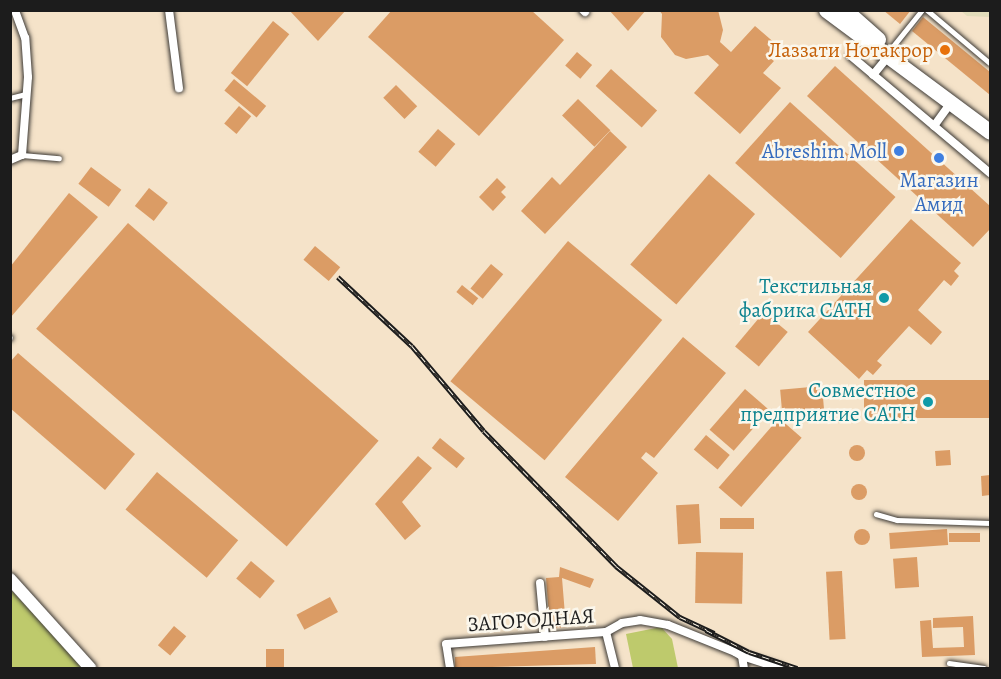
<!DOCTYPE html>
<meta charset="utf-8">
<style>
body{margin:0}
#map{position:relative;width:1001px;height:679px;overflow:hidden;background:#f5e3c9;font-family:Alegreya,serif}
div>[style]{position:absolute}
.built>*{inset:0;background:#e2dcba}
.green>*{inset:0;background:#beca6c}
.building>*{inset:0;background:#db9c65;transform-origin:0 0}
.round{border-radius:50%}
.roads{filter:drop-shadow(0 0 2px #3d3a36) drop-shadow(0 0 2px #3d3a36)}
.lane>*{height:4.5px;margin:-2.25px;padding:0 2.25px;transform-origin:2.25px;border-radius:2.25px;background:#fff}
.street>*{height:8px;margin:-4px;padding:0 4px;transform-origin:4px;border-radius:4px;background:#fff}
.secondary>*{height:12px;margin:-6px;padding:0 6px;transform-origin:6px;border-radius:6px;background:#fff}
.highway>*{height:15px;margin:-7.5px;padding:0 7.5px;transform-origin:7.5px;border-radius:7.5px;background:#fff}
.rail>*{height:4.5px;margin-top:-2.25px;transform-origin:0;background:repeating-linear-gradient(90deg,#fbf7ec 0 7px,#1c1c1c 0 14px);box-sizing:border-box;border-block:2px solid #1c1c1c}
.dots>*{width:16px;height:16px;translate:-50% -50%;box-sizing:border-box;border:3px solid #fbf7ec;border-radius:50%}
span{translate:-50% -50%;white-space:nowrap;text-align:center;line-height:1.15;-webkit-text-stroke:5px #fbf7ec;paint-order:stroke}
.food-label{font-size:21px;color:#c56008}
.right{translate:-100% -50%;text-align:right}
.shop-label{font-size:21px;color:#366cbe}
.culture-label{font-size:21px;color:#0d838f}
.street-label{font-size:21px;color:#1c1c1c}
.frame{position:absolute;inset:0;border:12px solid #1c1c1c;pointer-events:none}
</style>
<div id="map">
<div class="built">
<div style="clip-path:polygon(961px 11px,990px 11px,990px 17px,967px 16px)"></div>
</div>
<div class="green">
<div style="clip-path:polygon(11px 590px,84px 668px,11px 668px)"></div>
<div style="clip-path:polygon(661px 627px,672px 639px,678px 668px,633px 668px,626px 634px)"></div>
</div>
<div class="building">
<div style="clip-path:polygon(289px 10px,346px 10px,318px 41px)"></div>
<div style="clip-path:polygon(392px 10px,531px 10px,564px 40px,479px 136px,368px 37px)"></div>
<div style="clip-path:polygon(609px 10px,646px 10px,628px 31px)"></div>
<div style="clip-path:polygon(659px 10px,718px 10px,723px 30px,720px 42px,731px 52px,755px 26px,777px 45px,767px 56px,774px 61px,763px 73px,781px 88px,740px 134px,694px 93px,719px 65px,708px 55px,686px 59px,675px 55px,661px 37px,662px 14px)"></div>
<div style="clip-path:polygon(883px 10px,911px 10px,900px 24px)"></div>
<div style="clip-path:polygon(923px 17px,990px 72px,990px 95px,912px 31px)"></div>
<div style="left:273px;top:21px;width:21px;height:67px;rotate:39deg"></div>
<div style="left:577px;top:52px;width:20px;height:18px;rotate:41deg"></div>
<div style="clip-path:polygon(835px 66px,990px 206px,990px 229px,973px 247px,807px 96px)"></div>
<div style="left:611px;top:69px;width:62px;height:23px;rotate:42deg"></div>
<div style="left:234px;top:79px;width:42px;height:15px;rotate:40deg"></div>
<div style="left:396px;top:85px;width:30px;height:18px;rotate:45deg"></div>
<div style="left:578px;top:99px;width:45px;height:23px;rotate:44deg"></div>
<div style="left:790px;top:102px;width:142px;height:82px;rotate:42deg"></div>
<div style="left:239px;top:106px;width:16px;height:23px;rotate:40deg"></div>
<div style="left:438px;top:129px;width:23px;height:30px;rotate:41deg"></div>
<div style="clip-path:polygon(610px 131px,627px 147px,545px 234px,521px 211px,552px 177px,560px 185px)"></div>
<div style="left:91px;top:167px;width:38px;height:21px;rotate:37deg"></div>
<div style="left:709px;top:174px;width:61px;height:120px;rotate:41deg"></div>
<div style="clip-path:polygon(497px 178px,506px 187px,501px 192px,506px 197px,493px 211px,479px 197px)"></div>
<div style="left:149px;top:188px;width:24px;height:23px;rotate:38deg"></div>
<div style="clip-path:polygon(69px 193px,98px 217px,10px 318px,10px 267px)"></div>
<div style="clip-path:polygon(911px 219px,961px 263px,954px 271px,959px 276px,951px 286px,944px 280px,918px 310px,942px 332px,931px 345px,909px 326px,877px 361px,882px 365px,873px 375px,867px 370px,859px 379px,808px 332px)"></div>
<div style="left:128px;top:223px;width:332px;height:140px;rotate:41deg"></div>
<div style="left:568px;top:241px;width:123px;height:183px;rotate:40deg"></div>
<div style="left:315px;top:246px;width:33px;height:18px;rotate:40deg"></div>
<div style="left:491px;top:264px;width:16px;height:32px;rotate:40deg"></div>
<div style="left:462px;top:285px;width:21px;height:9px;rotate:39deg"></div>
<div style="left:764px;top:312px;width:31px;height:45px;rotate:40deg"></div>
<div style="clip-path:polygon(683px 337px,726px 373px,654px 458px,646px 452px,641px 458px,658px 473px,618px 521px,565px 477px)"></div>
<div style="clip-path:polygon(18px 353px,135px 454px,105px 490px,10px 408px,10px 362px)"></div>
<div style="left:990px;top:380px;width:38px;height:126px;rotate:90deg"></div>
<div style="left:822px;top:386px;width:23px;height:42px;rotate:85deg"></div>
<div style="left:745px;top:389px;width:32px;height:54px;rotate:41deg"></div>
<div style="left:779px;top:418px;width:30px;height:92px;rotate:41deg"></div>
<div style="left:706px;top:435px;width:31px;height:19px;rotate:40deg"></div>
<div style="left:440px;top:438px;width:32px;height:13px;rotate:39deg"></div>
<div class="round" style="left:849px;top:445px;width:16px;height:16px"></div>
<div style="left:950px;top:450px;width:15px;height:15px;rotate:86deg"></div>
<div style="clip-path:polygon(418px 456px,432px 468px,402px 502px,421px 526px,405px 540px,375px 504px)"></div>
<div style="left:157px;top:472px;width:106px;height:49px;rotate:40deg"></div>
<div style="clip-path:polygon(990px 475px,990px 495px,982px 496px,981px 476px)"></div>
<div class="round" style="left:851px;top:484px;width:16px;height:16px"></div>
<div style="left:699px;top:504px;width:39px;height:23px;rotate:87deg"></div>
<div style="left:754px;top:518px;width:11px;height:34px;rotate:90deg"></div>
<div style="left:947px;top:529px;width:16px;height:58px;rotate:86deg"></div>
<div class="round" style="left:854px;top:529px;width:16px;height:16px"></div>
<div style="left:980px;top:533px;width:9px;height:31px;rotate:90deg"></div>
<div style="left:696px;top:552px;width:47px;height:51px;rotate:1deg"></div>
<div style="left:917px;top:557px;width:30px;height:24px;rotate:86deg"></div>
<div style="left:251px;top:561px;width:31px;height:23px;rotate:40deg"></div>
<div style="clip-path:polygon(560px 567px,594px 579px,590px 588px,562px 578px,566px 627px,550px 629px,546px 578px,559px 577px)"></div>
<div style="left:842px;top:571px;width:68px;height:16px;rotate:87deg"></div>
<div style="left:330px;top:597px;width:17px;height:38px;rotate:62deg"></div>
<div style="clip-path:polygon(973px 616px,975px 655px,922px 657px,920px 621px,931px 620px,933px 648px,964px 647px,963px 627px,933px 628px,933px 618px)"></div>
<div style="left:174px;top:626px;width:16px;height:25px;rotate:40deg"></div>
<div style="clip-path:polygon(595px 647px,596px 664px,455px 668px,455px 657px)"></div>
<div style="left:266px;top:649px;width:18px;height:19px"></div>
</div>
<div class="roads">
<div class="lane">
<div style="left:927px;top:10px;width:82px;rotate:40.1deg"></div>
<div style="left:890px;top:50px;width:51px;rotate:-51.3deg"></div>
<div style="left:10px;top:98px;width:16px;rotate:-14deg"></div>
<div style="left:22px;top:155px;width:37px;rotate:5deg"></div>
<div style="left:10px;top:337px;width:1px;rotate:90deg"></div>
<div style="left:876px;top:514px;width:22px;rotate:16deg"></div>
<div style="left:897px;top:520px;width:93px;rotate:1.8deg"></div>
<div style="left:949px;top:663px;width:35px;rotate:8deg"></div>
</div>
<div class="street">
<div style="left:169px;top:10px;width:79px;rotate:82.7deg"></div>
<div style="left:583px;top:10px;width:3px;rotate:45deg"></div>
<div style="left:851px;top:56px;width:182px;rotate:40.1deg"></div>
<div style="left:873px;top:75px;width:22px;rotate:-51deg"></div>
<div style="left:934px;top:126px;width:26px;rotate:-54deg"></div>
<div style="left:10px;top:160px;width:13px;rotate:-23deg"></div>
<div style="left:22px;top:155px;width:78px;rotate:-85.6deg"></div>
<div style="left:28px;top:77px;width:39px;rotate:-94deg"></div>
<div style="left:25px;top:38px;width:30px;rotate:-110deg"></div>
<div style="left:540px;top:583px;width:54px;rotate:84.7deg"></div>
<div style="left:606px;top:632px;width:37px;rotate:76deg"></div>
<div style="left:742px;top:656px;width:39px;rotate:18deg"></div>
<div style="left:450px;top:668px;width:24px;rotate:-99deg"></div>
<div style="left:446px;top:644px;width:160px;rotate:-4.3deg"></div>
<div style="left:606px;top:632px;width:18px;rotate:-29deg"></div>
<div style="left:622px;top:623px;width:18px;rotate:-9deg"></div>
<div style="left:640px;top:620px;width:28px;rotate:10deg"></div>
<div style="left:668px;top:625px;width:72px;rotate:21.9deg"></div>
<div style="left:735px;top:652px;width:8px;rotate:30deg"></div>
<div style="left:742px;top:656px;width:12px;rotate:81deg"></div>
</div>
<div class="secondary">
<div style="left:10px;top:579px;width:120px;rotate:48deg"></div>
</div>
<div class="highway">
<div style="left:826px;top:10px;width:204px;rotate:36.6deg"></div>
<div style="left:845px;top:10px;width:44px;rotate:41.3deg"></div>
</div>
</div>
<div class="rail">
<div style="left:338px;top:277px;width:101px;rotate:43deg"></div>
<div style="left:412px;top:346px;width:111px;rotate:49.7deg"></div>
<div style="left:484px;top:431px;width:189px;rotate:45.6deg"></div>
<div style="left:616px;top:566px;width:82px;rotate:38.6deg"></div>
<div style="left:680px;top:617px;width:38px;rotate:25deg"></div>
<div style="left:706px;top:630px;width:48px;rotate:27.1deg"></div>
<div style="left:749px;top:652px;width:51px;rotate:18.4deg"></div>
</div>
<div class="dots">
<div style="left:945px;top:50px;background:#e8710a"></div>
<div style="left:899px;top:151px;background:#3f7fe0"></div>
<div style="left:939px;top:158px;background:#3f7fe0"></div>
<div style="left:884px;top:298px;background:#0f9aa8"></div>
<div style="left:928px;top:402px;background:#0f9aa8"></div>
</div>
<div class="food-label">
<span class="right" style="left:933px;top:50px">Лаззати Нотакрор</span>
</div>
<div class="shop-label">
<span class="right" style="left:887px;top:151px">Abreshim Moll</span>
<span style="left:939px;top:192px">Магазин<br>Амид</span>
</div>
<div class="culture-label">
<span class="right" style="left:872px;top:298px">Текстильная<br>фабрика САТН</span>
<span class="right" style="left:916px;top:402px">Совместное<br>предприятие CATH</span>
</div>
<div class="street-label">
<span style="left:531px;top:620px;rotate:-4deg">ЗАГОРОДНАЯ</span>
</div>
<div class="frame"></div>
</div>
